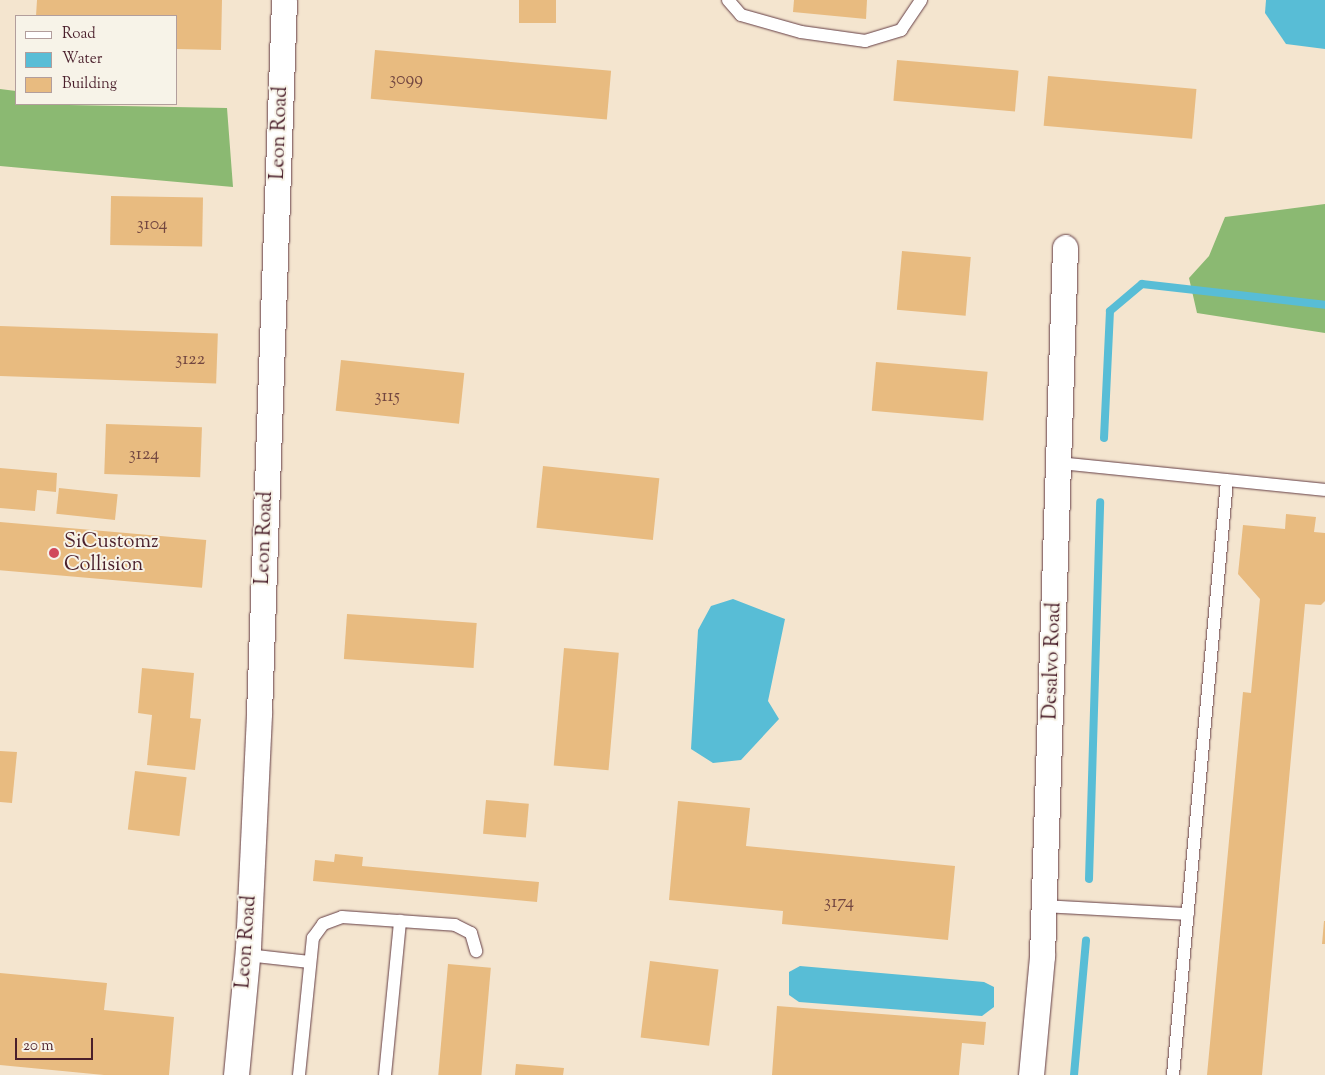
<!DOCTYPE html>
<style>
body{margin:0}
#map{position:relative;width:1325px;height:1075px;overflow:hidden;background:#f4e5cf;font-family:"Sorts Mill Goudy",serif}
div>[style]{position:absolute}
.forest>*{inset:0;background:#8bb972}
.water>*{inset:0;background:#58bdd6}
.stream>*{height:8px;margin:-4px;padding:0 4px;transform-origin:4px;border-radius:4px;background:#58bdd6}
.building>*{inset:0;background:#e8bb80;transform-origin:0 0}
.roads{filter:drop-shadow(0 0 1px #643d44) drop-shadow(0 0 1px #643d44)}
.service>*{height:12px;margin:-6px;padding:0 6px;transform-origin:6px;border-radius:6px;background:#fff}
.minor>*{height:25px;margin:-12.5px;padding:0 12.5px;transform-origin:12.5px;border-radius:12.5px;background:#fff}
.dots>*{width:14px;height:14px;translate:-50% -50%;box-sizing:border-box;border:2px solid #f7f3e8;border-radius:50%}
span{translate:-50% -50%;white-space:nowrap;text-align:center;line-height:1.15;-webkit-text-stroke:4px #f7f3e8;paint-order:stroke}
.number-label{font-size:18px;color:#724640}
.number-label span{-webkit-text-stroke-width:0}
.street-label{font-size:20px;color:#4a1f2b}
.poi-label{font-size:20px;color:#4a1f2b}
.left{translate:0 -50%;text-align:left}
.legend{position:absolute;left:15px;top:15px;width:162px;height:90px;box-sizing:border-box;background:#f7f3e8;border:1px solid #b29e9c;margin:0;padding:6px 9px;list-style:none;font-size:15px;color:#4a1f2b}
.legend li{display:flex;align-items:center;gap:10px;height:25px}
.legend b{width:25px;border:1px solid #b29e9c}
.scale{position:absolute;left:15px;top:1038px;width:78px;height:22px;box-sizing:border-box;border:2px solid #4a1f2b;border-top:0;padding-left:6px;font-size:15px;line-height:18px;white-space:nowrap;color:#4a1f2b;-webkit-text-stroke:4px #f7f3e8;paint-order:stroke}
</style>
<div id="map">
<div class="forest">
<div style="clip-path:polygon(0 89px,16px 91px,16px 104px,227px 108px,233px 187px,0 166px)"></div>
<div style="clip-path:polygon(1325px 204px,1325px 333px,1197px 313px,1189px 278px,1209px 256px,1225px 217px)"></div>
</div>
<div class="water">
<div style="clip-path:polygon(1266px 0,1325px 0,1325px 49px,1286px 44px,1265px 13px)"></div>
<div style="clip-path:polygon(733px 599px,785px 619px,768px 701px,779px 719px,741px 760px,713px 763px,691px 749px,698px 630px,711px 606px)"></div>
<div style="clip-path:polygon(800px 966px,984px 982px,994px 987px,994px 1007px,982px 1016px,799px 1002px,789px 995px,789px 972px)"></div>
</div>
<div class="stream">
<div style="left:1104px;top:438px;width:127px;rotate:-87.3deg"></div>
<div style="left:1110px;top:311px;width:42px;rotate:-40.2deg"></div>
<div style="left:1142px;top:284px;width:184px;rotate:6.5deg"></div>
<div style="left:1089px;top:879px;width:377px;rotate:-88.3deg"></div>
<div style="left:1074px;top:1075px;width:135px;rotate:-84.9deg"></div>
</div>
<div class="building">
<div style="clip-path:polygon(37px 0,222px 0,221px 50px,176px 49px,176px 16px,36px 16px)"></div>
<div style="left:519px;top:0;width:37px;height:23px"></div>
<div style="clip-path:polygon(794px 0,867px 0,866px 19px,793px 12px)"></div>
<div style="left:375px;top:50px;width:237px;height:49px;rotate:5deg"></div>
<div style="left:897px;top:60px;width:122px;height:41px;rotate:5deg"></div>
<div style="left:1048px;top:76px;width:149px;height:50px;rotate:5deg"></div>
<div style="left:111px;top:196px;width:92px;height:49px;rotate:1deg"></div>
<div style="left:902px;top:251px;width:69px;height:59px;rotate:5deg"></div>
<div style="left:0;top:326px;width:218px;height:50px;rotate:2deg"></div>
<div style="left:341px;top:360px;width:124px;height:51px;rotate:6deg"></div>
<div style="left:876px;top:362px;width:112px;height:49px;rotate:5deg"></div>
<div style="left:106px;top:424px;width:96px;height:50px;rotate:2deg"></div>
<div style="left:543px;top:466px;width:117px;height:62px;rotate:6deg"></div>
<div style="clip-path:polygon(0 468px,57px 473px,56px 492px,37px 490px,35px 511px,0 508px)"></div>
<div style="left:59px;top:488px;width:59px;height:26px;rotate:6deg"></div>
<div style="clip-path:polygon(1286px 514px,1316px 517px,1314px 532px,1325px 533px,1325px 601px,1321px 605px,1305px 604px,1262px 1075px,1207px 1075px,1243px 692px,1251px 693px,1260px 599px,1238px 574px,1243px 525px,1285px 529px)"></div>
<div style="left:0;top:522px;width:207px;height:48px;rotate:5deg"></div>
<div style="left:347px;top:614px;width:130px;height:45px;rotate:4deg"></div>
<div style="left:564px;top:648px;width:55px;height:118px;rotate:5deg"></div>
<div style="clip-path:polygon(142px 668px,194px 673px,190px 718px,201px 719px,195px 770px,147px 765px,152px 715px,138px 713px)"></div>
<div style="clip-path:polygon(0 751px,17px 752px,12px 803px,0 802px)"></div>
<div style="left:135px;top:771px;width:52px;height:59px;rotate:7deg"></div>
<div style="left:486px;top:800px;width:43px;height:34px;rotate:5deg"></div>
<div style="clip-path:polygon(678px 801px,750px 808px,746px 846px,955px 866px,948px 940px,782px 924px,783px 911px,669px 900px)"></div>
<div style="clip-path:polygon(335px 854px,363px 857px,362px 866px,539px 882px,537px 902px,313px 881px,315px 860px,334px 862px)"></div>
<div style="clip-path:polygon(1324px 921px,1325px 921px,1325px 944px,1322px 944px)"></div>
<div style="left:650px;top:961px;width:69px;height:77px;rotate:7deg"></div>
<div style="left:448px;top:964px;width:43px;height:112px;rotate:5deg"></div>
<div style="clip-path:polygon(0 973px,107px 983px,104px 1010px,174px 1017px,169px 1075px,104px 1075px,0 1065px)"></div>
<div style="clip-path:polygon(777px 1006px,986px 1022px,984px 1045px,962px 1043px,959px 1075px,772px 1075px)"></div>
<div style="clip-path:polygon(516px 1064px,564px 1068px,563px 1075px,515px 1075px)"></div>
</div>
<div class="roads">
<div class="service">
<div style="left:728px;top:0;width:20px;rotate:49deg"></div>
<div style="left:741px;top:15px;width:62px;rotate:15.8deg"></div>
<div style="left:801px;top:32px;width:65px;rotate:8deg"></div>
<div style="left:865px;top:41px;width:38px;rotate:-17deg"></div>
<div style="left:901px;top:30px;width:36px;rotate:-56deg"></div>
<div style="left:1059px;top:463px;width:267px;rotate:5.8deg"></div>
<div style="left:1044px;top:906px;width:144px;rotate:3.2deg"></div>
<div style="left:247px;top:955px;width:63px;rotate:6.3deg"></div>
<div style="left:299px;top:1075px;width:138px;rotate:-84.2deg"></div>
<div style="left:313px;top:938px;width:17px;rotate:-54deg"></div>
<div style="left:323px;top:924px;width:20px;rotate:-20deg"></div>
<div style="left:342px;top:917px;width:113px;rotate:4deg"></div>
<div style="left:455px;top:925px;width:18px;rotate:27deg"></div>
<div style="left:471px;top:933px;width:19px;rotate:74deg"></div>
<div style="left:385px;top:1075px;width:155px;rotate:-84.4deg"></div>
<div style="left:1173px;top:1075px;width:597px;rotate:-84.81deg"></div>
</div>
<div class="minor">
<div style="left:236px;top:1075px;width:128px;rotate:-84.6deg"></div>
<div style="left:248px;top:948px;width:235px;rotate:-87.3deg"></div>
<div style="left:259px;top:713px;width:713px;rotate:-87.99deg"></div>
<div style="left:1031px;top:1075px;width:120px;rotate:-84.7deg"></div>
<div style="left:1042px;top:956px;width:709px;rotate:-88.14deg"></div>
</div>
</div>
<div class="dots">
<div style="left:54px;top:553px;background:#d1495b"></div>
</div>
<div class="number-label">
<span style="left:406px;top:80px">3099</span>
<span style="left:152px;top:225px">3104</span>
<span style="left:190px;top:360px">3122</span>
<span style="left:387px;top:397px">3115</span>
<span style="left:144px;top:455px">3124</span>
<span style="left:839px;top:903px">3174</span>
</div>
<div class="street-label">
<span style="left:280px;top:133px;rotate:-88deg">Leon Road</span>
<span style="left:265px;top:538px;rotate:-88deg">Leon Road</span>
<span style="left:1053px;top:661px;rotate:-88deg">Desalvo Road</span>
<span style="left:247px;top:942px;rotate:-86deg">Leon Road</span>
</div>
<div class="poi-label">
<span class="left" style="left:64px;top:554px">SiCustomz<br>Collision</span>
</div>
<ul class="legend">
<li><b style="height:6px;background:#fff"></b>Road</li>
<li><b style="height:14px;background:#58bdd6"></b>Water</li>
<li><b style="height:14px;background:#e8bb80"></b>Building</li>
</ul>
<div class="scale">20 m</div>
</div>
